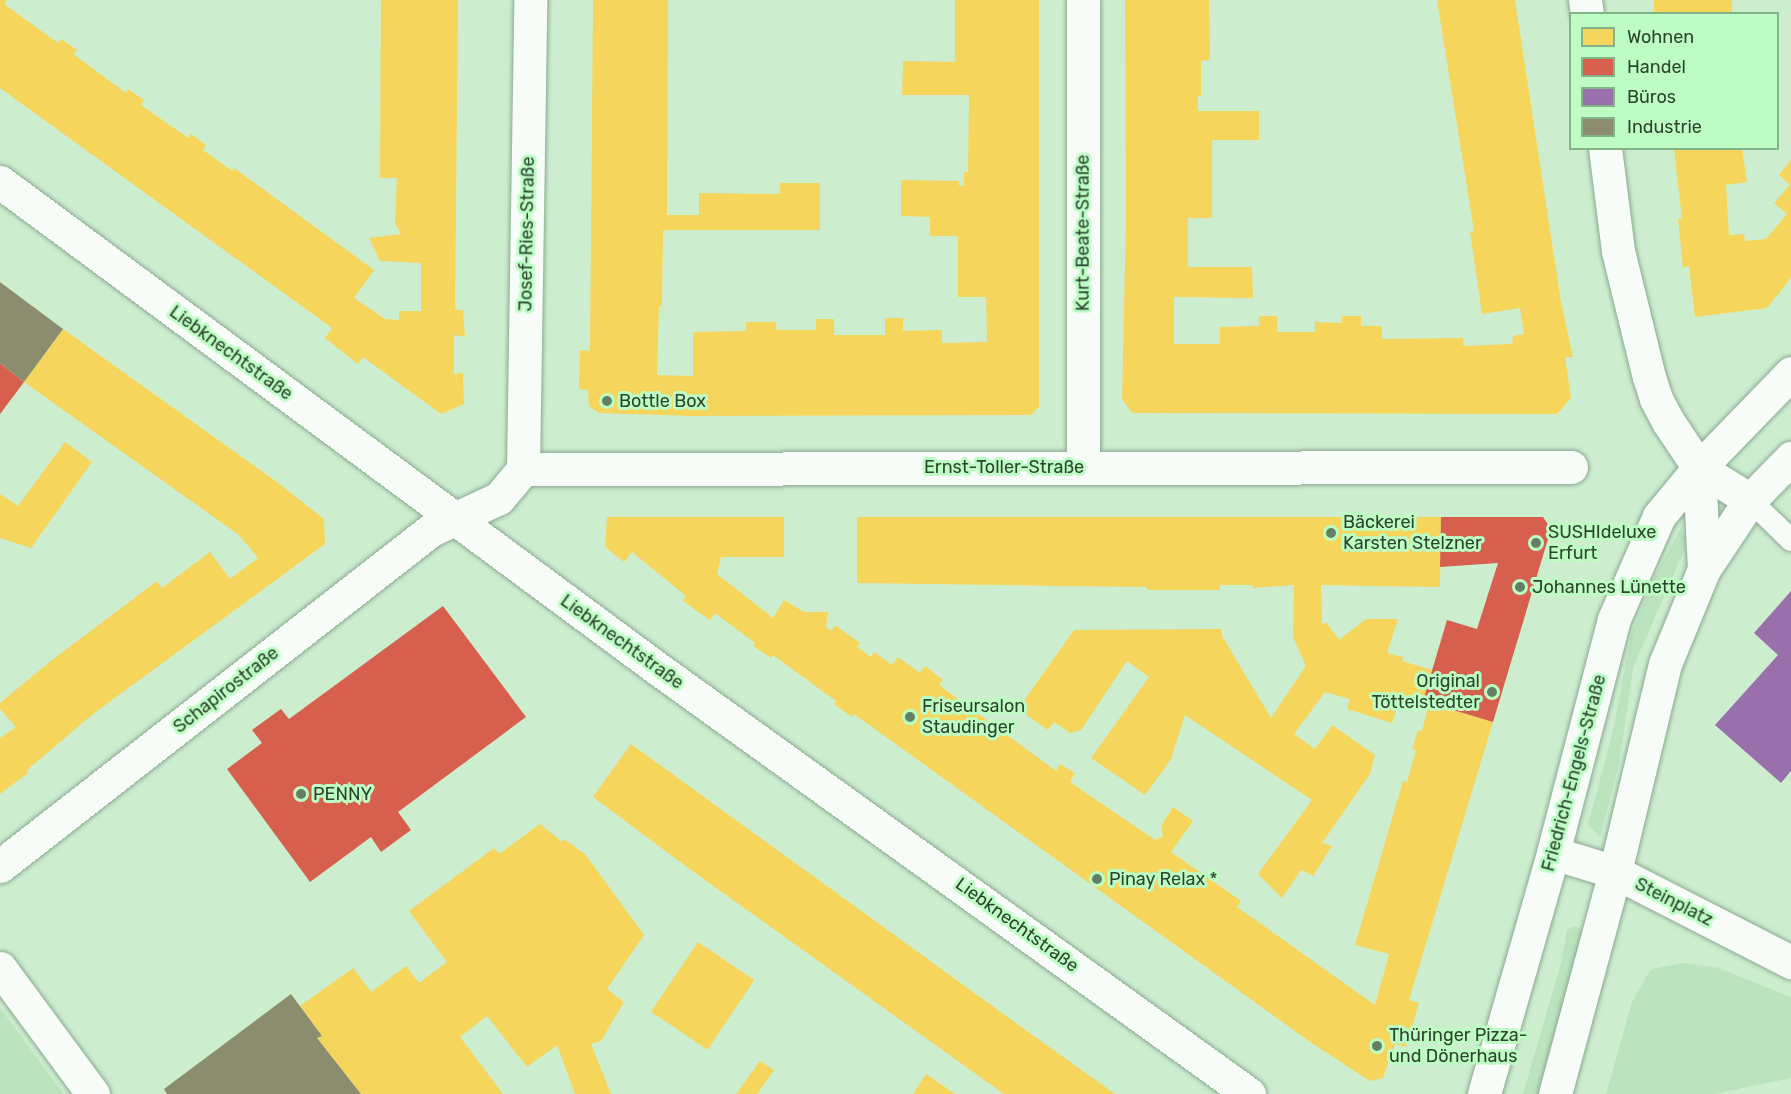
<!DOCTYPE html>
<meta charset="utf-8">
<style>
body{margin:0}
#map{position:relative;width:1791px;height:1094px;overflow:hidden;background:#cceecf;font-family:Rubik,sans-serif}
div>[style]{position:absolute}
.green>*{inset:0;background:#bbe3be}
.homes>*{inset:0;background:#f6d55c;transform-origin:0 0}
.shops>*{inset:0;background:#d6604d}
.offices>*{inset:0;background:#9970ab}
.industry>*{inset:0;background:#8c8c6e}
.roads{filter:drop-shadow(0 0 2px #8da891) drop-shadow(0 0 2px #8da891)}
.lane>*{height:22px;margin:-11px;padding:0 11px;transform-origin:11px;border-radius:11px;background:#f7fcf8}
.street>*{height:33px;margin:-16.5px;padding:0 16.5px;transform-origin:16.5px;border-radius:16.5px;background:#f7fcf8}
.secondary>*{height:33px;margin:-16.5px;padding:0 16.5px;transform-origin:16.5px;border-radius:16.5px;background:#f7fcf8}
.dots>*{width:16px;height:16px;translate:-50% -50%;box-sizing:border-box;border:3px solid #bdfdc4;border-radius:50%}
span{translate:-50% -50%;white-space:nowrap;text-align:center;line-height:1.15;-webkit-text-stroke:6px #bdfdc4;paint-order:stroke}
.street-label{font-size:18px;color:#2b442e}
.poi-label{font-size:18px;color:#2b442e}
.left{translate:0 -50%;text-align:left}
.right{translate:-100% -50%;text-align:right}
.legend{position:absolute;left:1569px;top:12px;width:210px;height:138px;box-sizing:border-box;background:#bdfdc4;border:2px solid #83b388;margin:0;padding:8px 10px;list-style:none;font-size:18px;color:#2b442e}
.legend li{display:flex;align-items:center;gap:12px;height:30px}
.legend b{width:30px;border:2px solid #83b388}
</style>
<div id="map">
<div class="green">
<div style="clip-path:polygon(1681px 528px,1686px 538px,1686px 546px,1633px 668px,1619px 765px,1600px 837px,1588px 825px,1613px 731px,1631px 635px,1656px 574px)"></div>
<div style="clip-path:polygon(1575px 926px,1581px 930px,1579px 948px,1540px 1094px,1523px 1094px,1561px 963px,1567px 930px)"></div>
<div style="clip-path:polygon(1684px 963px,1719px 968px,1791px 997px,1791px 1078px,1713px 1094px,1606px 1094px,1632px 1002px,1651px 969px)"></div>
<div style="clip-path:polygon(0 1008px,64px 1094px,0 1094px)"></div>
</div>
<div class="homes">
<div style="clip-path:polygon(0 0,7px 0,4px 4px,58px 43px,61px 39px,77px 50px,73px 54px,126px 93px,128px 89px,144px 100px,141px 105px,188px 138px,191px 134px,206px 145px,203px 150px,232px 171px,234px 168px,374px 270px,354px 298px,385px 319px,399px 320px,399px 311px,421px 311px,421px 263px,380px 261px,369px 238px,401px 234px,395px 223px,397px 178px,380px 178px,381px 0,458px 0,455px 310px,463px 310px,465px 337px,454px 335px,454px 374px,463px 373px,464px 404px,441px 414px,363px 357px,358px 364px,325px 338px,332px 328px,0 88px)"></div>
<div style="clip-path:polygon(593px 0,668px 0,667px 215px,699px 215px,699px 193px,780px 194px,780px 183px,820px 183px,820px 230px,663px 230px,662px 305px,659px 307px,657px 375px,693px 376px,693px 332px,746px 331px,746px 322px,776px 322px,776px 330px,816px 330px,816px 319px,834px 319px,834px 335px,885px 335px,885px 318px,903px 318px,903px 331px,942px 330px,942px 343px,987px 342px,986px 297px,958px 297px,958px 236px,930px 236px,930px 217px,901px 216px,901px 180px,959px 181px,959px 186px,964px 186px,964px 172px,968px 172px,969px 95px,902px 95px,903px 61px,955px 62px,955px 0,1039px 0,1039px 407px,1031px 415px,692px 416px,599px 413px,589px 406px,588px 390px,579px 389px,580px 350px,590px 351px)"></div>
<div style="clip-path:polygon(1125px 0,1209px 0,1210px 60px,1201px 61px,1201px 96px,1198px 96px,1198px 111px,1259px 111px,1259px 140px,1212px 140px,1212px 218px,1188px 218px,1188px 267px,1252px 267px,1253px 298px,1174px 297px,1174px 344px,1220px 344px,1220px 327px,1259px 326px,1259px 316px,1277px 316px,1277px 332px,1315px 332px,1315px 322px,1342px 323px,1342px 316px,1361px 316px,1361px 326px,1382px 326px,1382px 339px,1463px 338px,1463px 346px,1512px 344px,1513px 336px,1524px 334px,1520px 308px,1482px 314px,1470px 232px,1474px 231px,1437px 0,1515px 0,1561px 302px,1573px 357px,1565px 357px,1571px 398px,1557px 414px,1132px 413px,1122px 399px,1126px 219px)"></div>
<div style="left:1654px;top:0;width:78px;height:14px"></div>
<div style="clip-path:polygon(1674px 148px,1742px 148px,1747px 182px,1726px 185px,1729px 235px,1744px 234px,1745px 241px,1766px 239px,1787px 214px,1774px 203px,1790px 185px,1779px 175px,1791px 160px,1791px 278px,1767px 308px,1695px 317px,1689px 266px,1683px 268px,1678px 219px,1682px 219px)"></div>
<div style="clip-path:polygon(63px 329px,277px 482px,324px 519px,325px 544px,93px 714px,27px 770px,28px 773px,0 794px,0 738px,16px 727px,0 709px,0 703px,52px 660px,157px 581px,162px 588px,210px 552px,230px 579px,258px 558px,239px 535px,24px 382px)"></div>
<div style="clip-path:polygon(65px 442px,92px 462px,31px 548px,0 538px,0 494px,18px 506px)"></div>
<div style="clip-path:polygon(607px 517px,784px 517px,784px 557px,721px 557px,717px 574px,773px 618px,784px 600px,804px 612px,828px 612px,826px 627px,832px 631px,835px 625px,860px 643px,857px 647px,871px 657px,874px 652px,892px 665px,898px 657px,920px 673px,925px 666px,943px 680px,939px 685px,1056px 771px,1060px 764px,1075px 773px,1070px 782px,1155px 840px,1163px 836px,1161px 826px,1173px 807px,1193px 821px,1171px 852px,1241px 901px,1237px 907px,1375px 1005px,1389px 954px,1355px 945px,1403px 781px,1407px 782px,1416px 750px,1412px 749px,1418px 730px,1422px 731px,1429px 703px,1493px 722px,1409px 1000px,1419px 1003px,1406px 1047px,1395px 1044px,1383px 1078px,1370px 1081px,1313px 1044px,854px 714px,852px 717px,834px 704px,836px 701px,773px 655px,771px 658px,753px 646px,755px 643px,715px 613px,710px 620px,683px 601px,686px 596px,632px 552px,624px 562px,605px 547px)"></div>
<div style="clip-path:polygon(857px 517px,1441px 517px,1440px 587px,1321px 585px,1322px 625px,1326px 622px,1339px 640px,1366px 619px,1398px 619px,1387px 653px,1403px 657px,1402px 661px,1432px 670px,1423px 701px,1401px 695px,1392px 723px,1347px 709px,1350px 699px,1325px 692px,1294px 734px,1315px 749px,1332px 725px,1375px 755px,1370px 774px,1322px 843px,1332px 846px,1313px 876px,1301px 870px,1282px 898px,1258px 874px,1312px 800px,1185px 715px,1171px 759px,1145px 795px,1091px 758px,1149px 677px,1127px 661px,1081px 730px,1070px 733px,1054px 722px,1048px 730px,1018px 709px,1074px 630px,1221px 629px,1222px 636px,1271px 718px,1306px 666px,1293px 637px,1294px 585px,1253px 588px,1253px 585px,1220px 585px,1220px 590px,1147px 590px,1147px 587px,857px 583px)"></div>
<div style="clip-path:polygon(631px 744px,1013px 1021px,1115px 1094px,1004px 1094px,691px 870px,593px 797px)"></div>
<div style="clip-path:polygon(540px 824px,562px 842px,564px 839px,585px 854px,644px 935px,607px 989px,624px 1002px,601px 1041px,591px 1044px,611px 1094px,575px 1094px,557px 1045px,527px 1067px,487px 1016px,460px 1037px,503px 1094px,361px 1094px,317px 1038px,322px 1036px,300px 1006px,353px 968px,371px 992px,406px 966px,419px 983px,447px 962px,409px 911px,494px 848px,499px 854px)"></div>
<div style="left:698px;top:942px;width:68px;height:84px;rotate:34deg"></div>
<div style="clip-path:polygon(760px 1061px,774px 1070px,757px 1094px,736px 1094px)"></div>
<div style="clip-path:polygon(926px 1074px,955px 1094px,913px 1094px)"></div>
</div>
<div class="shops">
<div style="clip-path:polygon(0 363px,24px 382px,0 414px)"></div>
<div style="clip-path:polygon(1441px 517px,1543px 517px,1551px 529px,1493px 722px,1423px 701px,1447px 620px,1477px 629px,1498px 563px,1440px 567px)"></div>
<div style="clip-path:polygon(443px 606px,526px 717px,398px 812px,411px 830px,381px 852px,371px 837px,310px 882px,227px 769px,262px 743px,252px 730px,281px 709px,289px 719px)"></div>
</div>
<div class="offices">
<div style="clip-path:polygon(1791px 591px,1791px 771px,1781px 783px,1715px 725px,1778px 655px,1754px 633px)"></div>
</div>
<div class="industry">
<div style="clip-path:polygon(0 282px,63px 329px,24px 382px,0 363px)"></div>
<div style="clip-path:polygon(291px 994px,322px 1036px,317px 1038px,361px 1094px,167px 1094px,164px 1089px)"></div>
</div>
<div class="roads">
<div class="lane">
<div style="left:1750px;top:500px;width:57px;rotate:44.3deg"></div>
</div>
<div class="street">
<div style="left:1083px;top:0;width:467px;rotate:90deg"></div>
<div style="left:1699px;top:468px;width:60px;rotate:32.1deg"></div>
<div style="left:523px;top:469px;width:469px;rotate:-89.1deg"></div>
<div style="left:1553px;top:853px;width:65px;rotate:17deg"></div>
<div style="left:1615px;top:872px;width:198px;rotate:27.1deg"></div>
<div style="left:0;top:866px;width:546px;rotate:-37.94deg"></div>
<div style="left:431px;top:530px;width:75px;rotate:-25.2deg"></div>
<div style="left:499px;top:498px;width:38px;rotate:-50deg"></div>
<div style="left:523px;top:469px;width:1048px;rotate:-0.11deg"></div>
</div>
<div class="secondary">
<div style="left:1585px;top:0;width:14px;rotate:82deg"></div>
<div style="left:1605px;top:148px;width:104px;rotate:82.8deg"></div>
<div style="left:1618px;top:251px;width:130px;rotate:76.2deg"></div>
<div style="left:1649px;top:377px;width:23px;rotate:72deg"></div>
<div style="left:1656px;top:399px;width:27px;rotate:62deg"></div>
<div style="left:1669px;top:423px;width:54px;rotate:56.3deg"></div>
<div style="left:1699px;top:468px;width:101px;rotate:87.2deg"></div>
<div style="left:0;top:182px;width:814px;rotate:36.5deg"></div>
<div style="left:654px;top:666px;width:733px;rotate:35.73deg"></div>
<div style="left:0;top:968px;width:157px;rotate:53.6deg"></div>
<div style="left:1484px;top:1094px;width:251px;rotate:-74deg"></div>
<div style="left:1553px;top:853px;width:242px;rotate:-75.4deg"></div>
<div style="left:1614px;top:619px;width:112px;rotate:-66.4deg"></div>
<div style="left:1659px;top:516px;width:62px;rotate:-50.2deg"></div>
<div style="left:1699px;top:468px;width:132px;rotate:-45.9deg"></div>
<div style="left:1555px;top:1094px;width:230px;rotate:-74.9deg"></div>
<div style="left:1615px;top:872px;width:214px;rotate:-76.5deg"></div>
<div style="left:1665px;top:664px;width:103px;rotate:-67.7deg"></div>
<div style="left:1704px;top:569px;width:83px;rotate:-56.3deg"></div>
<div style="left:1750px;top:500px;width:59px;rotate:-45.7deg"></div>
</div>
</div>
<div class="dots">
<div style="left:607px;top:401px;background:#638066"></div>
<div style="left:1331px;top:533px;background:#638066"></div>
<div style="left:1536px;top:543px;background:#638066"></div>
<div style="left:1520px;top:587px;background:#638066"></div>
<div style="left:1492px;top:692px;background:#638066"></div>
<div style="left:910px;top:717px;background:#638066"></div>
<div style="left:301px;top:794px;background:#638066"></div>
<div style="left:1097px;top:879px;background:#638066"></div>
<div style="left:1377px;top:1046px;background:#638066"></div>
</div>
<div class="street-label">
<span style="left:1083px;top:233px;rotate:-90deg">Kurt-Beate-Straße</span>
<span style="left:527px;top:234px;rotate:-89deg">Josef-Ries-Straße</span>
<span style="left:231px;top:353px;rotate:36deg">Liebknechtstraße</span>
<span style="left:1004px;top:467px">Ernst-Toller-Straße</span>
<span style="left:622px;top:642px;rotate:36deg">Liebknechtstraße</span>
<span style="left:226px;top:690px;rotate:-38deg">Schapirostraße</span>
<span style="left:1574px;top:773px;rotate:-75deg">Friedrich-Engels-Straße</span>
<span style="left:1674px;top:902px;rotate:27deg">Steinplatz</span>
<span style="left:1017px;top:925px;rotate:36deg">Liebknechtstraße</span>
</div>
<div class="poi-label">
<span class="left" style="left:619px;top:401px">Bottle Box</span>
<span class="left" style="left:1343px;top:533px">Bäckerei<br>Karsten Stelzner</span>
<span class="left" style="left:1548px;top:543px">SUSHIdeluxe<br>Erfurt</span>
<span class="left" style="left:1532px;top:587px">Johannes Lünette</span>
<span class="right" style="left:1480px;top:692px">Original<br>Töttelstedter</span>
<span class="left" style="left:922px;top:717px">Friseursalon<br>Staudinger</span>
<span class="left" style="left:313px;top:794px">PENNY</span>
<span class="left" style="left:1109px;top:879px">Pinay Relax *</span>
<span class="left" style="left:1389px;top:1046px">Thüringer Pizza-<br>und Dönerhaus</span>
</div>
<ul class="legend">
<li><b style="height:16px;background:#f6d55c"></b>Wohnen</li>
<li><b style="height:16px;background:#d6604d"></b>Handel</li>
<li><b style="height:16px;background:#9970ab"></b>Büros</li>
<li><b style="height:16px;background:#8c8c6e"></b>Industrie</li>
</ul>
</div>
